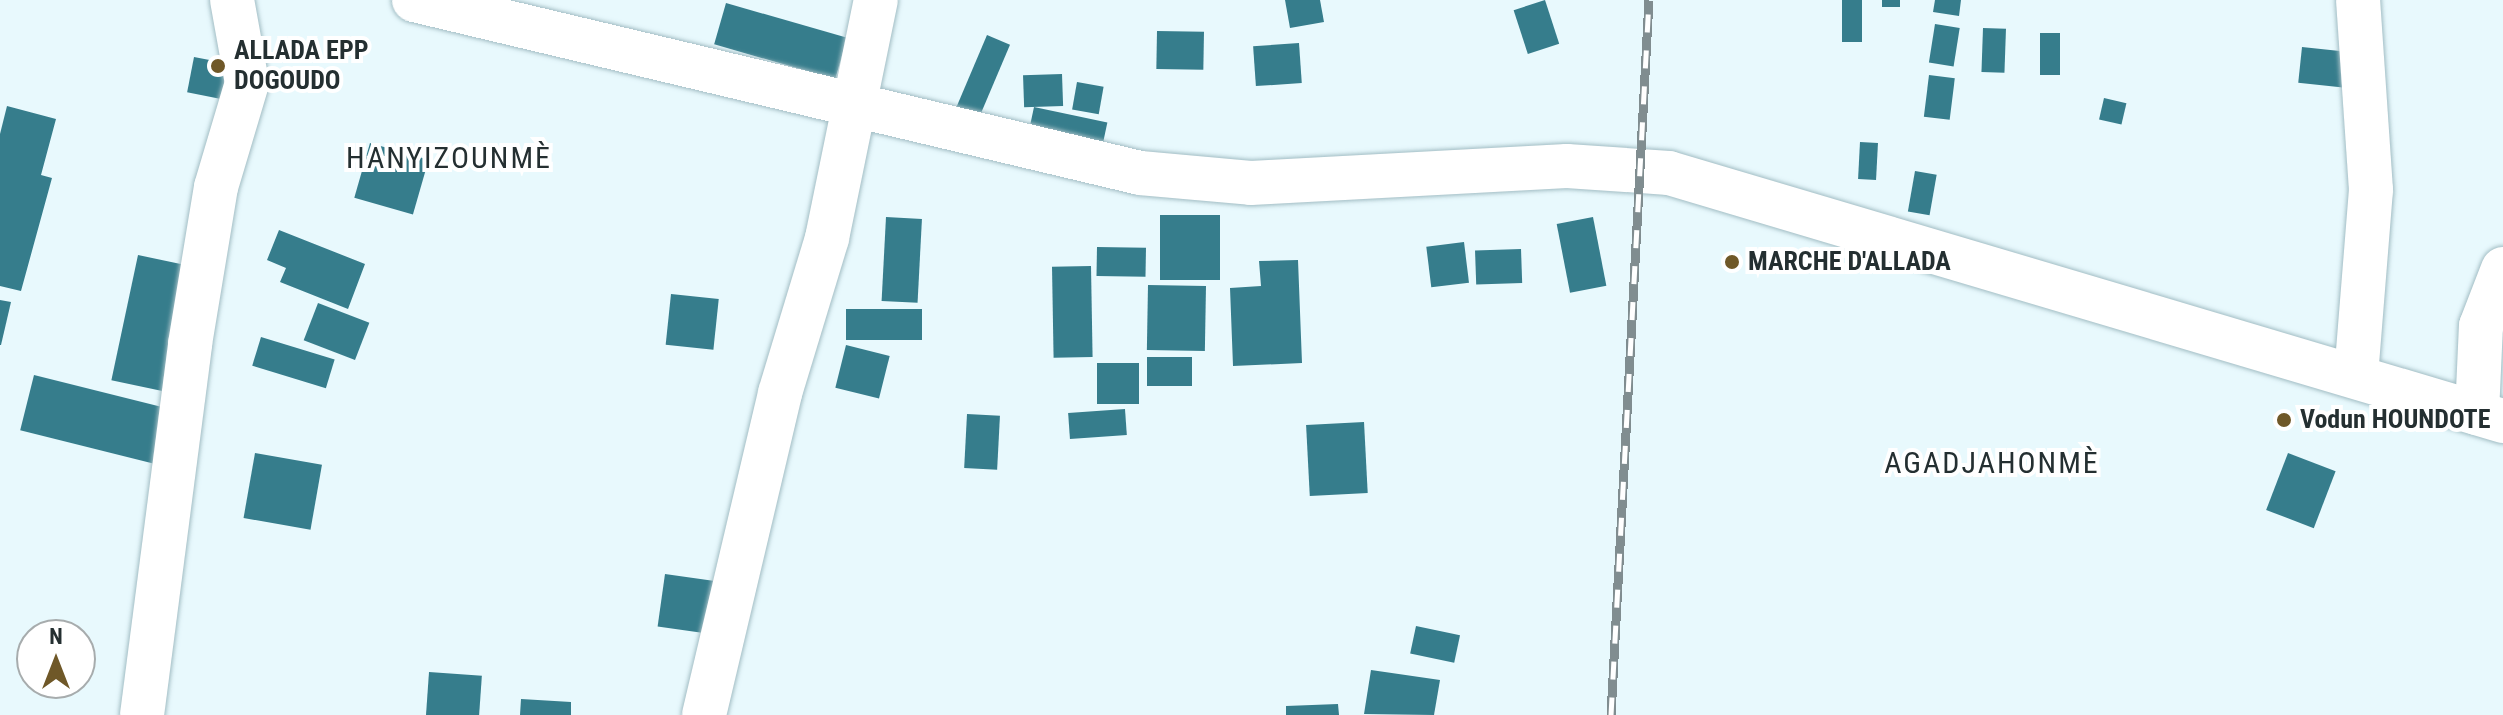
<!DOCTYPE html>
<meta charset="utf-8">
<style>
body{margin:0}
#map{position:relative;width:2503px;height:715px;overflow:hidden;background:#e8f9fd;font-family:"Roboto Condensed",sans-serif}
div>[style]{position:absolute}
.building>*{inset:0;background:#367d8c;transform-origin:0 0}
.roads{filter:drop-shadow(0 0 2px #a2bdc4) drop-shadow(0 0 2px #a2bdc4)}
.minor>*{height:44px;margin:-22px;padding:0 22px;transform-origin:22px;border-radius:22px;background:#fff}
.rail>*{height:9px;margin-top:-4.5px;transform-origin:0;background:repeating-linear-gradient(90deg,#fff 0 18px,#808d90 0 36px);box-sizing:border-box;border-block:2px solid #808d90}
.dots>*{width:22px;height:22px;translate:-50% -50%;box-sizing:border-box;border:4px solid #fff;border-radius:50%}
span{translate:-50% -50%;white-space:nowrap;text-align:center;line-height:1.15;-webkit-text-stroke:8px #fff;paint-order:stroke}
.poi-label{font-size:26px;color:#242f31;font-weight:700}
.left{translate:0 -50%;text-align:left}
.quarter-label{font-size:30px;color:#242f31;letter-spacing:2px}
.north{position:absolute;left:16px;top:619px;width:80px;height:80px;box-sizing:border-box;background:#fff;border:2px solid #a7acad;border-radius:50%;rotate:0deg;font-size:22px;font-weight:700;line-height:32px;text-align:center;color:#242f31}
.north::after{content:'';display:block;margin:auto;width:28px;height:36px;background:#6f5828;clip-path:polygon(50% 0,100% 100%,50% 72%,0 100%)}
</style>
<div id="map">
<div class="building">
<div style="clip-path:polygon(1285px 0,1320px 0,1324px 22px,1290px 28px)"></div>
<div style="left:1545px;top:0;width:46px;height:33px;rotate:72deg"></div>
<div style="left:1842px;top:0;width:20px;height:42px"></div>
<div style="left:1882px;top:0;width:18px;height:7px"></div>
<div style="clip-path:polygon(1935px 0,1961px 0,1959px 16px,1933px 12px)"></div>
<div style="left:726px;top:3px;width:126px;height:43px;rotate:16deg"></div>
<div style="left:1935px;top:24px;width:25px;height:39px;rotate:9deg"></div>
<div style="left:1983px;top:28px;width:23px;height:44px;rotate:2deg"></div>
<div style="left:1157px;top:31px;width:47px;height:38px;rotate:1deg"></div>
<div style="left:2040px;top:33px;width:20px;height:42px"></div>
<div style="left:987px;top:35px;width:25px;height:86px;rotate:23deg"></div>
<div style="left:1299px;top:43px;width:40px;height:46px;rotate:86deg"></div>
<div style="left:2302px;top:47px;width:45px;height:36px;rotate:6deg"></div>
<div style="left:194px;top:57px;width:37px;height:36px;rotate:11deg"></div>
<div style="left:1062px;top:74px;width:32px;height:39px;rotate:88deg"></div>
<div style="left:1929px;top:75px;width:26px;height:42px;rotate:7deg"></div>
<div style="left:1077px;top:82px;width:27px;height:28px;rotate:10deg"></div>
<div style="left:2104px;top:98px;width:23px;height:22px;rotate:13deg"></div>
<div style="clip-path:polygon(7px 106px,56px 119px,41px 175px,52px 178px,21px 291px,0 286px,0 134px)"></div>
<div style="left:1034px;top:107px;width:75px;height:25px;rotate:12deg"></div>
<div style="left:1860px;top:142px;width:18px;height:37px;rotate:3deg"></div>
<div style="left:370px;top:143px;width:61px;height:57px;rotate:16deg"></div>
<div style="left:1915px;top:171px;width:22px;height:41px;rotate:10deg"></div>
<div style="left:1160px;top:215px;width:60px;height:65px"></div>
<div style="left:886px;top:217px;width:36px;height:84px;rotate:3deg"></div>
<div style="left:1593px;top:217px;width:70px;height:37px;rotate:79deg"></div>
<div style="clip-path:polygon(279px 230px,365px 264px,348px 309px,280px 282px,286px 268px,267px 260px)"></div>
<div style="left:1464px;top:242px;width:41px;height:38px;rotate:83deg"></div>
<div style="left:1097px;top:247px;width:49px;height:29px;rotate:1deg"></div>
<div style="left:1521px;top:249px;width:34px;height:46px;rotate:88deg"></div>
<div style="left:138px;top:255px;width:52px;height:128px;rotate:12deg"></div>
<div style="clip-path:polygon(1298px 260px,1302px 363px,1233px 366px,1230px 288px,1261px 286px,1259px 261px)"></div>
<div style="left:1091px;top:266px;width:91px;height:39px;rotate:89deg"></div>
<div style="left:1148px;top:285px;width:58px;height:65px;rotate:1deg"></div>
<div style="left:671px;top:294px;width:48px;height:51px;rotate:6deg"></div>
<div style="clip-path:polygon(0 300px,11px 302px,1px 345px,0 345px)"></div>
<div style="left:318px;top:303px;width:55px;height:40px;rotate:21deg"></div>
<div style="left:846px;top:309px;width:76px;height:31px"></div>
<div style="left:261px;top:337px;width:77px;height:30px;rotate:17deg"></div>
<div style="left:846px;top:345px;width:45px;height:44px;rotate:14deg"></div>
<div style="left:1147px;top:357px;width:45px;height:29px"></div>
<div style="left:1097px;top:363px;width:42px;height:41px"></div>
<div style="left:34px;top:375px;width:137px;height:57px;rotate:14deg"></div>
<div style="left:1125px;top:409px;width:26px;height:57px;rotate:86deg"></div>
<div style="left:967px;top:414px;width:33px;height:54px;rotate:3deg"></div>
<div style="left:1364px;top:422px;width:71px;height:58px;rotate:87deg"></div>
<div style="left:255px;top:453px;width:68px;height:66px;rotate:10deg"></div>
<div style="left:2288px;top:453px;width:51px;height:61px;rotate:21deg"></div>
<div style="left:665px;top:574px;width:50px;height:53px;rotate:8deg"></div>
<div style="left:1416px;top:626px;width:45px;height:28px;rotate:12deg"></div>
<div style="clip-path:polygon(1371px 670px,1440px 680px,1434px 715px,1364px 714px)"></div>
<div style="left:429px;top:672px;width:53px;height:43px;rotate:4deg"></div>
<div style="clip-path:polygon(521px 699px,571px 702px,571px 715px,520px 715px)"></div>
<div style="clip-path:polygon(1338px 704px,1339px 715px,1286px 715px,1286px 706px)"></div>
</div>
<div class="roads">
<div class="minor">
<div style="left:414px;top:0;width:746px;rotate:13.4deg"></div>
<div style="left:1140px;top:173px;width:111px;rotate:5.1deg"></div>
<div style="left:1251px;top:183px;width:316px;rotate:-3.1deg"></div>
<div style="left:1567px;top:166px;width:102px;rotate:3.9deg"></div>
<div style="left:1669px;top:173px;width:870px;rotate:16.56deg"></div>
<div style="left:2356px;top:376px;width:187px;rotate:-85.4deg"></div>
<div style="left:2371px;top:190px;width:190px;rotate:-93.9deg"></div>
<div style="left:2477px;top:413px;width:87px;rotate:-87.4deg"></div>
<div style="left:2481px;top:326px;width:61px;rotate:-68.9deg"></div>
<div style="left:142px;top:715px;width:374px;rotate:-82.6deg"></div>
<div style="left:190px;top:344px;width:159px;rotate:-80.6deg"></div>
<div style="left:216px;top:187px;width:109px;rotate:-73.4deg"></div>
<div style="left:247px;top:83px;width:84px;rotate:-100.2deg"></div>
<div style="left:704px;top:715px;width:331px;rotate:-76.7deg"></div>
<div style="left:780px;top:393px;width:162px;rotate:-73.1deg"></div>
<div style="left:827px;top:238px;width:243px;rotate:-78.4deg"></div>
</div>
</div>
<div class="rail">
<div style="left:1611px;top:715px;width:716px;rotate:-86.96deg"></div>
</div>
<div class="dots">
<div style="left:218px;top:66px;background:#6f5828"></div>
<div style="left:1732px;top:262px;background:#6f5828"></div>
<div style="left:2284px;top:420px;background:#6f5828"></div>
</div>
<div class="poi-label">
<span class="left" style="left:234px;top:66px">ALLADA EPP<br>DOGOUDO</span>
<span class="left" style="left:1748px;top:262px">MARCHE D'ALLADA</span>
<span class="left" style="left:2300px;top:420px">Vodun HOUNDOTE</span>
</div>
<div class="quarter-label">
<span style="left:449px;top:158px">HANYIZOUNMÈ</span>
<span style="left:1992px;top:463px">AGADJAHONMÈ</span>
</div>
<div class="north">N</div>
</div>
